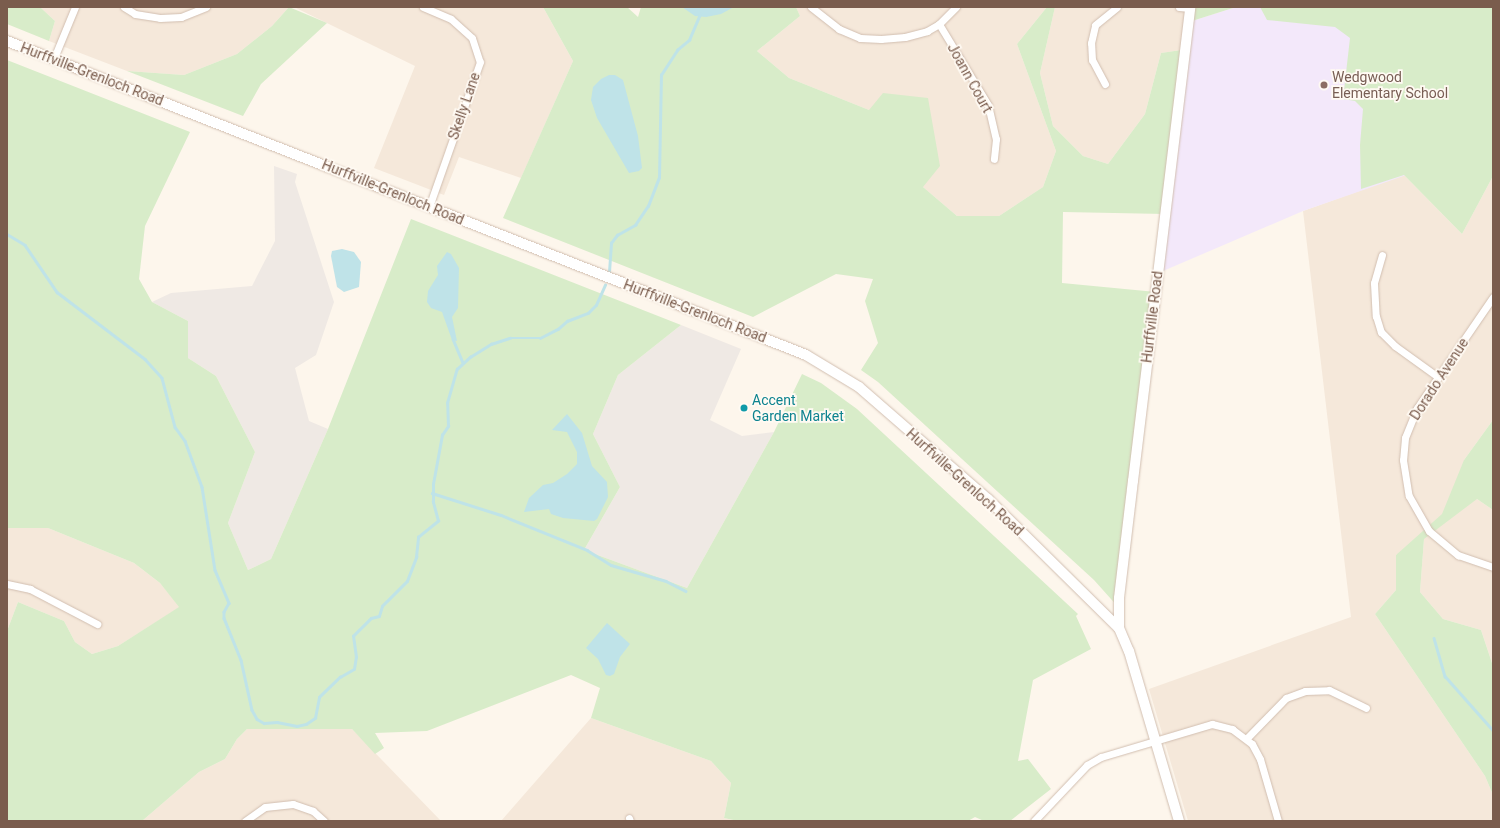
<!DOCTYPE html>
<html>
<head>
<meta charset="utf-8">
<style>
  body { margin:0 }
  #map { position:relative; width:1500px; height:828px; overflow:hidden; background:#fdf6ec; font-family:Roboto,sans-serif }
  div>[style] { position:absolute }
  .residential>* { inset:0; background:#f5e8da }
  .industrial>* { inset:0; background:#efe9e4 }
  .education>* { inset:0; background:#f3e8fa }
  .green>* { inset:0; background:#d8ecc9 }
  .water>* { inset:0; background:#bfe3e8 }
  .stream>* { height:2.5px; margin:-1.25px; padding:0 1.25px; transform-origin:1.25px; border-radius:1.25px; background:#bfe3e8 }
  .roads { filter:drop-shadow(0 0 1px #d1beb0) drop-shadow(0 0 1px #d1beb0) }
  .street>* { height:7px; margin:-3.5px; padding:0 3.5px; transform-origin:3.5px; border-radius:3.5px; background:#fff }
  .secondary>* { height:10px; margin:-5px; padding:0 5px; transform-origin:5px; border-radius:5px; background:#fff }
  .dots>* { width:11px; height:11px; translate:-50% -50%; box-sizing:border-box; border:2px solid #fffaf3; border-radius:50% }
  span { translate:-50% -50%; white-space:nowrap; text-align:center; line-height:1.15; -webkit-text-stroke:3.5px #fffaf3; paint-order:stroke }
  .street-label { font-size:14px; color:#7a5c4d }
  .education-label { font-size:14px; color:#785e54 }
  .left { translate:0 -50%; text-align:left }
  .culture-label { font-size:14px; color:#0d838f }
  .frame { position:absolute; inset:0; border:8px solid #7a5c4d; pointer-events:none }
</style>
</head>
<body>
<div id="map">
  <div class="residential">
    <i style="clip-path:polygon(40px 7px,289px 7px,272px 26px,237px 54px,184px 75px,127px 71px,49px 41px,55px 21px)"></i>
    <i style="clip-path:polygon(294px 7px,543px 7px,573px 61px,521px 178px,459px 157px,444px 195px,374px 168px,415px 66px)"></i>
    <i style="clip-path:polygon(796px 7px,1047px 7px,1017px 44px,1056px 151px,1043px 187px,999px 216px,957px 216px,923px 187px,869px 110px,789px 78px,757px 51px,800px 16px)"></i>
    <i style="clip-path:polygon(1055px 7px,1194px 7px,1188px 49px,1161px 53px,1145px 114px,1108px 164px,1083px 156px,1053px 126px,1040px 73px)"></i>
    <i style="clip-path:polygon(1404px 175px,1462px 234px,1493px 176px,1493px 420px,1464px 460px,1477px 499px,1493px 510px,1493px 666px,1481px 630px,1443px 619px,1420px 592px,1424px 539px,1396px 555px,1396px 590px,1375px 614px,1485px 776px,1493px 795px,1493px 821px,1188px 821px,1149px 689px,1351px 617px,1303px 211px)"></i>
    <i style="clip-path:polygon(7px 528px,48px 528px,134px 563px,160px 583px,180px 607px,118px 646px,92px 654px,75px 642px,64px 621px,18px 602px,7px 631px)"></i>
    <i style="clip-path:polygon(591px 718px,711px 761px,731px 783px,724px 818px,738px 821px,501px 821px)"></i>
    <i style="clip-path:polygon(247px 729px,352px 729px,441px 821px,142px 821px,199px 772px,225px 759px,237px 739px)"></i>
  </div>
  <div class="industrial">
    <i style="clip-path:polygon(274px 166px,297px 174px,295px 182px,334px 302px,316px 355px,295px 368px,309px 421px,328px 429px,271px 559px,248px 570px,228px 523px,255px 452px,216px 376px,188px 358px,188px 321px,152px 302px,171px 293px,252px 286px,275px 241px)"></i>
    <i style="clip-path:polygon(681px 325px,741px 349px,710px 420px,742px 436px,774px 432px,687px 588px,584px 550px,620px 487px,593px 434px,618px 375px)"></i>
  </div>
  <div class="education">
    <i style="clip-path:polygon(1236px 7px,1443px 7px,1481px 149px,1303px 211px,1163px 271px,1192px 21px)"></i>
  </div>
  <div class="green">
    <i style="clip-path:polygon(7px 7px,40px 7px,55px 21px,49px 41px,7px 24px)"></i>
    <i style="clip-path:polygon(289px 7px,327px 23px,261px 84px,243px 116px,127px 71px,184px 75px,237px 54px,272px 26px)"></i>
    <i style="clip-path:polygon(543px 7px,627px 7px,638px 17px,641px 7px,796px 7px,800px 16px,757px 51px,789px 78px,869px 110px,883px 93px,928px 98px,940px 166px,923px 187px,957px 216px,999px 216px,1043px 187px,1056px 151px,1017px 44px,1047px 7px,1055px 7px,1040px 73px,1053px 126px,1083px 156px,1108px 164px,1145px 114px,1161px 53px,1188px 49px,1165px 214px,1063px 212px,1062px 283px,1156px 292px,1119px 608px,1094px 580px,878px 382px,861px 370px,878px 343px,865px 301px,873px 279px,836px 274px,753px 317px,503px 218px,573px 61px)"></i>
    <i style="clip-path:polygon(1194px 7px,1236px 7px,1192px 21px)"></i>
    <i style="clip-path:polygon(1260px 7px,1493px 7px,1493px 176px,1462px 234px,1404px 175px,1361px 189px,1360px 145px,1363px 109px,1355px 101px,1343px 99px,1350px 38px,1335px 27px,1267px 20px)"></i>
    <i style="clip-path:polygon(7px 60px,190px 132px,145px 226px,139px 279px,152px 302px,188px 321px,188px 358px,216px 376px,255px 452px,228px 523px,248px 570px,271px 559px,328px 429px,411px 219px,681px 325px,618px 375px,593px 434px,620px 487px,584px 550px,687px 588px,774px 432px,802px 374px,821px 383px,857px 409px,1078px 614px,1076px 616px,1091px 649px,1033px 680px,1018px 761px,1028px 759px,1051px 789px,1010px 821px,984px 821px,975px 817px,968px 821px,738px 821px,724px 818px,731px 783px,711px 761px,591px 718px,600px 688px,571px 675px,427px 731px,375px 733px,384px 748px,375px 754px,352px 729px,247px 729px,237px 739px,225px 759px,199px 772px,142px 821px,7px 821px,7px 631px,18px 602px,64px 621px,75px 642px,92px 654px,118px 646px,179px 607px,160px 583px,134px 563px,48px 528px,7px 528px)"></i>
    <i style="clip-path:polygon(1493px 420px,1493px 510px,1477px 499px,1424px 539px,1420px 592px,1443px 619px,1481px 630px,1493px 666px,1493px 795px,1485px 776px,1375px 614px,1396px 590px,1396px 555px,1442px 514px,1464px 460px)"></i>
  </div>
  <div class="water">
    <i style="clip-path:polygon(682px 7px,734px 7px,721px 14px,706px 17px,695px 16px)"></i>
    <i style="clip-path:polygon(609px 75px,615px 75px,623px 80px,638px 136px,642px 168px,639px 171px,629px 173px,597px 118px,591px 100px,593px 87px,601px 79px)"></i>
    <i style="clip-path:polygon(342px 249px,354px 252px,361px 262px,359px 287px,344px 292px,337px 287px,331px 256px,332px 251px)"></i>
    <i style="clip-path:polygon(447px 252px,451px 254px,459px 268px,458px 308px,452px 317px,457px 341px,452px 340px,442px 312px,431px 308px,427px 302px,428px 291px,438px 275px,437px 266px)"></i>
    <i style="clip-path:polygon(567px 414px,582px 433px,592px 466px,607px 482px,608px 497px,597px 519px,594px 521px,563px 518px,551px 514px,549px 509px,524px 512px,529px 498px,543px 485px,553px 483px,567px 474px,577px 464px,577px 452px,567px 432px,552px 430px)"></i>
    <i style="clip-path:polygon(607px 623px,630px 644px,620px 657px,614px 674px,610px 676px,606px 675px,598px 659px,586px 648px)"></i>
  </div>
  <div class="stream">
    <i style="left:7px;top:234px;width:21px;rotate:31deg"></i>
    <i style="left:25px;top:245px;width:57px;rotate:55.8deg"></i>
    <i style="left:57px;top:292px;width:111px;rotate:37.3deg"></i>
    <i style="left:145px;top:359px;width:25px;rotate:48deg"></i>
    <i style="left:162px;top:378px;width:51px;rotate:75.1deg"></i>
    <i style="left:175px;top:427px;width:17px;rotate:54deg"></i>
    <i style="left:185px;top:441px;width:49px;rotate:69.7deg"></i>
    <i style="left:202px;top:487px;width:84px;rotate:81.1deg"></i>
    <i style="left:215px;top:570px;width:36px;rotate:67deg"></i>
    <i style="left:229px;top:603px;width:10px;rotate:119deg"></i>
    <i style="left:224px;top:612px;width:6px;rotate:90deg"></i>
    <i style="left:224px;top:618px;width:45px;rotate:68deg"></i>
    <i style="left:241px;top:660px;width:51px;rotate:77.6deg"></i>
    <i style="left:252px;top:710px;width:10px;rotate:61deg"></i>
    <i style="left:257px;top:719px;width:8px;rotate:30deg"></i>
    <i style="left:264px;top:723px;width:13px;rotate:-4deg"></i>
    <i style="left:277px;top:722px;width:20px;rotate:11deg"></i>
    <i style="left:297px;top:726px;width:9px;rotate:-13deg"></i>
    <i style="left:306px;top:724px;width:11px;rotate:-34deg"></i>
    <i style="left:315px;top:718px;width:21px;rotate:-79deg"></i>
    <i style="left:319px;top:697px;width:29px;rotate:-44deg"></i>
    <i style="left:340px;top:677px;width:16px;rotate:-30deg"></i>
    <i style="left:354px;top:669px;width:12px;rotate:-81deg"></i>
    <i style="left:356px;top:657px;width:21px;rotate:-98deg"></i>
    <i style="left:353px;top:636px;width:25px;rotate:-45deg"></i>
    <i style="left:371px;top:618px;width:8px;rotate:-14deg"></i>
    <i style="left:379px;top:616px;width:10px;rotate:-73deg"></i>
    <i style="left:382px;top:606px;width:35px;rotate:-45deg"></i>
    <i style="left:407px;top:581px;width:26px;rotate:-69deg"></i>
    <i style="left:416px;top:557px;width:20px;rotate:-84deg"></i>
    <i style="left:418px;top:537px;width:26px;rotate:-39deg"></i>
    <i style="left:438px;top:521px;width:20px;rotate:-105deg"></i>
    <i style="left:433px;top:502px;width:18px;rotate:-90deg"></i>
    <i style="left:433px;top:484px;width:50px;rotate:-79.6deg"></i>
    <i style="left:442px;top:435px;width:11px;rotate:-56deg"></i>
    <i style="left:448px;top:426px;width:23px;rotate:-92deg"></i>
    <i style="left:447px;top:403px;width:35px;rotate:-74deg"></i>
    <i style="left:457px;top:369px;width:18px;rotate:-43deg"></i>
    <i style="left:470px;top:357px;width:25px;rotate:-32deg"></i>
    <i style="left:491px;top:344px;width:20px;rotate:-18deg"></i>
    <i style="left:510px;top:338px;width:30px"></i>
    <i style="left:540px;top:338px;width:20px;rotate:-27deg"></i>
    <i style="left:558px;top:329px;width:12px;rotate:-42deg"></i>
    <i style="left:567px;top:321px;width:22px;rotate:-21deg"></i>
    <i style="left:588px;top:313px;width:11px;rotate:-45deg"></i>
    <i style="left:596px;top:305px;width:22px;rotate:-66deg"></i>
    <i style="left:609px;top:272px;width:29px;rotate:-86deg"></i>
    <i style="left:611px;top:243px;width:10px;rotate:-53deg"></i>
    <i style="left:617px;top:235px;width:21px;rotate:-29deg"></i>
    <i style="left:635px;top:225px;width:23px;rotate:-56deg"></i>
    <i style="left:648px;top:206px;width:30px;rotate:-69deg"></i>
    <i style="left:659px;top:178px;width:103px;rotate:-88.9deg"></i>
    <i style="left:661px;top:75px;width:30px;rotate:-57deg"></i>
    <i style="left:677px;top:50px;width:16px;rotate:-40deg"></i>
    <i style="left:689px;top:40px;width:28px;rotate:-67deg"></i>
    <i style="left:453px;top:339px;width:25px;rotate:67deg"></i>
    <i style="left:432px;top:493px;width:72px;rotate:17.7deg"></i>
    <i style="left:501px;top:515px;width:93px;rotate:22.1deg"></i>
    <i style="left:587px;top:550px;width:28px;rotate:32deg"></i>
    <i style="left:611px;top:565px;width:57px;rotate:16.2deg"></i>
    <i style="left:666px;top:581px;width:22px;rotate:27deg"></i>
    <i style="left:1434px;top:638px;width:40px;rotate:74deg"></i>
    <i style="left:1445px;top:676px;width:72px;rotate:48.4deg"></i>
  </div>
  <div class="roads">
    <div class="street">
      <i style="left:124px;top:7px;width:13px;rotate:32deg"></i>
      <i style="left:135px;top:14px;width:25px;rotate:9deg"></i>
      <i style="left:160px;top:18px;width:21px;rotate:-3deg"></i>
      <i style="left:181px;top:17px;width:27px;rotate:-22deg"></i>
      <i style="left:423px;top:7px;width:30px;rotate:23deg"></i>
      <i style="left:451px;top:19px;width:28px;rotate:42deg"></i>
      <i style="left:472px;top:38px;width:25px;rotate:72deg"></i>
      <i style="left:480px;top:62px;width:154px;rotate:109.4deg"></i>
      <i style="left:811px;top:7px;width:36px;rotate:38deg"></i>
      <i style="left:839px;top:29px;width:23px;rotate:23deg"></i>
      <i style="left:860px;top:38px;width:21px;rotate:3deg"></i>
      <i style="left:881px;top:39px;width:24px;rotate:-5deg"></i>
      <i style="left:905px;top:37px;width:23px;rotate:-15deg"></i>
      <i style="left:927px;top:31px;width:14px;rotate:-30deg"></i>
      <i style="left:939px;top:24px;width:24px;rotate:-45deg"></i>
      <i style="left:1179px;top:7px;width:11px;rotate:5deg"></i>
      <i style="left:939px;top:24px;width:95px;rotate:58.8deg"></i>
      <i style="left:988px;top:105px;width:35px;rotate:77deg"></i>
      <i style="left:996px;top:139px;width:20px;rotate:96deg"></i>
      <i style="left:54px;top:58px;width:55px;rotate:-67.6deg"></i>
      <i style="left:1105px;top:84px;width:27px;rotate:-118deg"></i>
      <i style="left:1092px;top:60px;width:17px;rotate:-93deg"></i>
      <i style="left:1091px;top:43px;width:18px;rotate:-77deg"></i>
      <i style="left:1095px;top:25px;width:28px;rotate:-39deg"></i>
      <i style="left:1382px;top:255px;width:29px;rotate:106deg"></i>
      <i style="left:1374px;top:283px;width:33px;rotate:87deg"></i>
      <i style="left:1376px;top:316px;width:17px;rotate:73deg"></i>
      <i style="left:1381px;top:332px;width:20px;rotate:45deg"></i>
      <i style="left:1395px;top:346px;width:53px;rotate:35.8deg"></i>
      <i style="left:1493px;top:297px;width:135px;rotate:124.4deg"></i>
      <i style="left:1417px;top:408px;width:32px;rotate:112deg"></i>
      <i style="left:1405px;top:438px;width:22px;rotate:95deg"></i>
      <i style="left:1403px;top:460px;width:36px;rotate:81deg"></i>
      <i style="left:1409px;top:496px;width:40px;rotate:60.3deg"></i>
      <i style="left:1429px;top:531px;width:38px;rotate:40deg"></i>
      <i style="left:1458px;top:555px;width:37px;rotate:19deg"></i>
      <i style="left:7px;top:584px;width:24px;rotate:12deg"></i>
      <i style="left:30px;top:589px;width:76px;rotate:27.6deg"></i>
      <i style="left:1247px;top:738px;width:56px;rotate:-45.7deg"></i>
      <i style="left:1286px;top:698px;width:20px;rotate:-20deg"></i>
      <i style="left:1305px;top:691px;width:24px;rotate:-2deg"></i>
      <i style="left:1329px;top:690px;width:41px;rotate:25.9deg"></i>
      <i style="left:629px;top:818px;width:3px;rotate:72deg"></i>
      <i style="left:245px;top:821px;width:24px;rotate:-35deg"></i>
      <i style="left:265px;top:807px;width:28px;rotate:-6deg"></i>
      <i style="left:293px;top:804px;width:21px;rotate:19deg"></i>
      <i style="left:313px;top:811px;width:15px;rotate:42deg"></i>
      <i style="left:1034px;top:821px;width:77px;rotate:-46.6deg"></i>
      <i style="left:1087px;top:765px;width:16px;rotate:-30deg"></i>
      <i style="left:1101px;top:757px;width:116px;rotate:-16.6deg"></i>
      <i style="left:1212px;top:724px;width:21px;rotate:14deg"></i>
      <i style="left:1232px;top:729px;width:25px;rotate:37deg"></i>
      <i style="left:1252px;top:744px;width:17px;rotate:62deg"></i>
      <i style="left:1260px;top:759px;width:65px;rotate:73.8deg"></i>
    </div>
    <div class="secondary">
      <i style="left:7px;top:41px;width:858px;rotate:21.45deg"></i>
      <i style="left:806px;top:355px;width:62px;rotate:31.1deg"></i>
      <i style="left:859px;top:387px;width:171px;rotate:41deg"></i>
      <i style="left:988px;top:499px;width:184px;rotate:44.6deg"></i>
      <i style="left:1119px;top:628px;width:25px;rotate:67deg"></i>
      <i style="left:1129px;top:651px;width:177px;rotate:73.6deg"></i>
      <i style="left:1119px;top:628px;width:30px;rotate:-90deg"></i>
      <i style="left:1119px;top:598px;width:118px;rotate:-83.2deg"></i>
      <i style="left:1133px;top:481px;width:477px;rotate:-83.1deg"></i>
    </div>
  </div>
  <div class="dots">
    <i style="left:1324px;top:85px;background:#8d6e63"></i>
    <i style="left:744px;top:408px;background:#0f9aa8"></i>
  </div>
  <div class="street-label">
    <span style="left:92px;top:74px;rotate:21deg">Hurffville-Grenloch Road</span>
    <span style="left:970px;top:78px;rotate:61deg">Joann Court</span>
    <span style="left:464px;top:106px;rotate:-71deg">Skelly Lane</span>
    <span style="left:393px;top:192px;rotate:22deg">Hurffville-Grenloch Road</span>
    <span style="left:695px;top:311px;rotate:21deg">Hurffville-Grenloch Road</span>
    <span style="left:1152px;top:317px;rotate:-83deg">Hurffville Road</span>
    <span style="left:1439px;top:379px;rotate:-57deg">Dorado Avenue</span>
    <span style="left:965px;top:482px;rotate:42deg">Hurffville-Grenloch Road</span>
  </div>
  <div class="education-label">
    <span class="left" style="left:1332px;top:85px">Wedgwood<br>Elementary School</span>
  </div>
  <div class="culture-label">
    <span class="left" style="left:752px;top:408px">Accent<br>Garden Market</span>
  </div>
  <div class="frame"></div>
</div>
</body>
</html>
